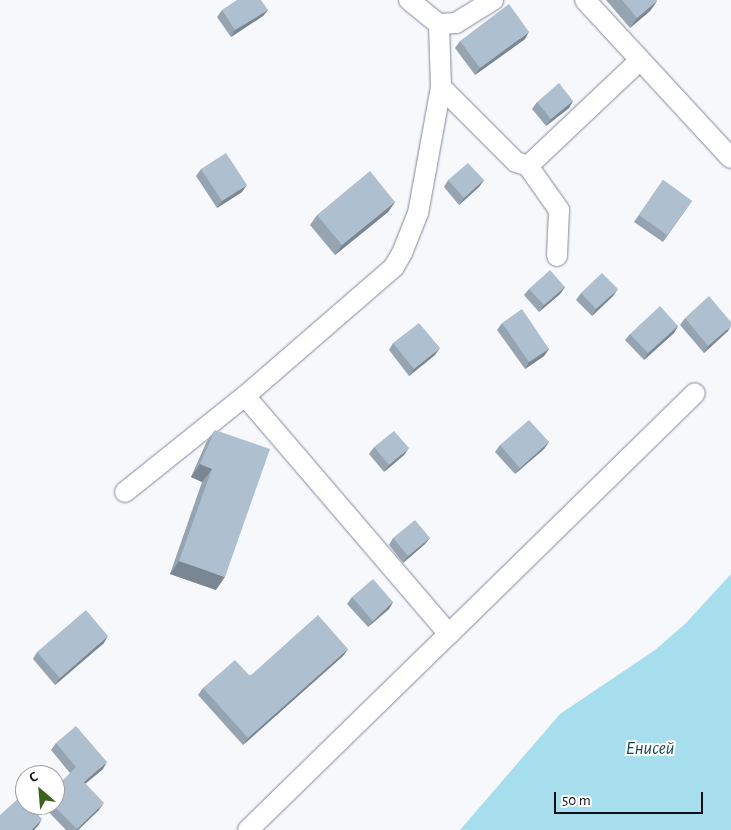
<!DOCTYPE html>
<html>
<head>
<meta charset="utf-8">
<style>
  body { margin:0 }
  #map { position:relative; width:731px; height:830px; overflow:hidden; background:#f7f8fc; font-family:"Alegreya Sans",sans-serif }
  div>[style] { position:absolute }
  .water>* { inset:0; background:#a6deee }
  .roads { filter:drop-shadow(0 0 1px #82879a) drop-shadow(0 0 1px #82879a) }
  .minor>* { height:20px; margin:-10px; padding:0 10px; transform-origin:10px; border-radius:10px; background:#fff }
  .wall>* { inset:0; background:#96a4b2 }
  .shaded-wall>* { inset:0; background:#7a8691 }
  .building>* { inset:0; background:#aebfcf }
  span { translate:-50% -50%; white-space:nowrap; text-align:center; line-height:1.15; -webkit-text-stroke:4px #fff; paint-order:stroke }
  .water-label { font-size:19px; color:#164753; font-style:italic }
  .north { position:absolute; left:15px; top:765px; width:50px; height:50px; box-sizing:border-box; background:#fff; border:1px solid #9e9fa2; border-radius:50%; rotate:333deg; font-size:14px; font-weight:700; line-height:20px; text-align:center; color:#0d0f16 }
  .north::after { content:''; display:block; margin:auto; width:18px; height:22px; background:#3d621b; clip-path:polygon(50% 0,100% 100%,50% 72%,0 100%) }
  .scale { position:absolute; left:554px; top:792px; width:149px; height:22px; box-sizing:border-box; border:2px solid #0d0f16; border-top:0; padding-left:6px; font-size:15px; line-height:18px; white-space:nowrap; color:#0d0f16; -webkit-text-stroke:4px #fff; paint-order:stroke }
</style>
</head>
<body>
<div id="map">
  <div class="water">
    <i style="clip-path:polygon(731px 574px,731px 830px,460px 830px,560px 714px,655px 650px,685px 624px)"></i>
  </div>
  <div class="roads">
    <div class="minor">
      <i style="left:409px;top:0;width:38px;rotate:39deg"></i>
      <i style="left:439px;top:24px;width:17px;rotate:-3deg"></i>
      <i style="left:456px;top:23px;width:44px;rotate:-31.9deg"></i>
      <i style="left:585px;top:0;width:215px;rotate:47.3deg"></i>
      <i style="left:439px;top:24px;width:63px;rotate:88.2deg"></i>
      <i style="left:441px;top:87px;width:128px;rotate:100.3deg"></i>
      <i style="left:418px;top:213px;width:43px;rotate:111.8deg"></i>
      <i style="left:402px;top:253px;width:16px;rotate:120deg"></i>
      <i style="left:394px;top:267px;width:197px;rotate:139.1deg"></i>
      <i style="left:245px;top:396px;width:313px;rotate:49.4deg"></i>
      <i style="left:449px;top:634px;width:344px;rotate:-44.4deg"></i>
      <i style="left:441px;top:87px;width:106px;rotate:45deg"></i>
      <i style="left:516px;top:162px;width:13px;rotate:18deg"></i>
      <i style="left:528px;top:166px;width:54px;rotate:54.8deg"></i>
      <i style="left:559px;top:210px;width:46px;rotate:92.5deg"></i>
      <i style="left:528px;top:166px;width:154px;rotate:-43.4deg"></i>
      <i style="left:125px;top:492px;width:154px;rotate:-38.7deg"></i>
      <i style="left:248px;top:830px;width:281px;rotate:-44.3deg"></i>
    </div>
  </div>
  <div class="wall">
    <i style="clip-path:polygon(606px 0,656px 0,657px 1px,650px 11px,630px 28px)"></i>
    <i style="clip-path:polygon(222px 10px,268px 10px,263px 16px,231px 37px,217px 17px)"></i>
    <i style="clip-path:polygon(525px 39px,475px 75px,455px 48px,460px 41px)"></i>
    <i style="clip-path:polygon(573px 101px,569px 108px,546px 126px,532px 109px,537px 102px)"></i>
    <i style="clip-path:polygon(201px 169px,242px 192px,217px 208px,196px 176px)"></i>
    <i style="clip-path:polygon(448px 180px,484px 180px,479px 187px,459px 205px,444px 187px)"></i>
    <i style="clip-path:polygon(663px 180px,692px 201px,663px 242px,634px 222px)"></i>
    <i style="clip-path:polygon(395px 202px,388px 212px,335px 255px,310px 225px,317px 215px)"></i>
    <i style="clip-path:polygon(565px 287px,560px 294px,539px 312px,524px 295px,529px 289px)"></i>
    <i style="clip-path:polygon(581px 293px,613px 296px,592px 316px,576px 300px)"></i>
    <i style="clip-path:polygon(685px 318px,728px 331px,704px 353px,680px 325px)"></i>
    <i style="clip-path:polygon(502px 323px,549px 349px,544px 356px,525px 369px,497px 330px)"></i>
    <i style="clip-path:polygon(678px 326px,674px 333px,644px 360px,625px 340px,630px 334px)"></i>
    <i style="clip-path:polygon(393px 343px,435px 355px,409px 376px,389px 350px)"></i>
    <i style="clip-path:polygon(215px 430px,216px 590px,170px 574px,202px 482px,191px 477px,206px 443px)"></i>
    <i style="clip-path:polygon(549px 442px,544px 449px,515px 474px,495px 452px,500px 445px)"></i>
    <i style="clip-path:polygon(374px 447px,404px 455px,384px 472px,369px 454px)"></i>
    <i style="clip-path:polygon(393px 538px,430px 538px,425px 544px,403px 563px,389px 545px)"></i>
    <i style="clip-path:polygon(352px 597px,393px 602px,389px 609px,368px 627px,347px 604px)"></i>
    <i style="clip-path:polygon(104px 643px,55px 685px,33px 659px,37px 652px)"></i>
    <i style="clip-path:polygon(348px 649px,343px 656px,243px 745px,198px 695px,203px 688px)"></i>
    <i style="clip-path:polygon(56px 743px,103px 769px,85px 784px,99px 810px,78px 830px,66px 830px,42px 805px,55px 805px,70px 773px,51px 750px)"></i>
  </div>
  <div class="shaded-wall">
    <i style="clip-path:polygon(657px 1px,650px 11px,630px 28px,637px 18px)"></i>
    <i style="clip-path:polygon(268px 10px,263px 16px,231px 37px,235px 30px)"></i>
    <i style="clip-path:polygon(529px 32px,525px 39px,475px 75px,480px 68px)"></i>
    <i style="clip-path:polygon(573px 101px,569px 108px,546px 126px,551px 119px)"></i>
    <i style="clip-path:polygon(484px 180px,479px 187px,459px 205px,464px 198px)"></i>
    <i style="clip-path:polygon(247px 185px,242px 192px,217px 208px,222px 201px)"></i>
    <i style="clip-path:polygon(395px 202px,388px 212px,335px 255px,342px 245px)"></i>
    <i style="clip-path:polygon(565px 287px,560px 294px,539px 312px,544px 305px)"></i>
    <i style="clip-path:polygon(618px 289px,613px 296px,592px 316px,596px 309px)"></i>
    <i style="clip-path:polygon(678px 326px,674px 333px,644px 360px,648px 353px)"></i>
    <i style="clip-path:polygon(731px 326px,728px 331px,704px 353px,708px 346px)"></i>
    <i style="clip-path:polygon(440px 348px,435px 355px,409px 376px,414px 369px)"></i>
    <i style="clip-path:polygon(549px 349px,544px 356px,525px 369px,529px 362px)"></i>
    <i style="clip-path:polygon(549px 442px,544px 449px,515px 474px,520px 468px)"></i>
    <i style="clip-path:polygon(409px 448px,404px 455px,384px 472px,389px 465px)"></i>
    <i style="clip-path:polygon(200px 464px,212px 469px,202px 482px,191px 477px)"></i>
    <i style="clip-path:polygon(430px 538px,425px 544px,403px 563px,408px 556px)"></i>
    <i style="clip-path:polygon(179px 561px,225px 577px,216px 590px,170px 574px)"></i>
    <i style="clip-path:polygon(393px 602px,389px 609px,368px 627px,373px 621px)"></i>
    <i style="clip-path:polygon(108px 636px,104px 643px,55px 685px,60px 678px)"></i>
    <i style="clip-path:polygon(348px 649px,343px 656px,243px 745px,248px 738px)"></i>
    <i style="clip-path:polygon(107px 762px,103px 769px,79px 789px,84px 782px)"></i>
    <i style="clip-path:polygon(104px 803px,99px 810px,78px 830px,76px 830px)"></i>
    <i style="clip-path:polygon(42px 819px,38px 826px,34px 830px,31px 830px)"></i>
  </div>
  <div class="building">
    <i style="clip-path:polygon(237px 0,261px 0,268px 10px,235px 30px,222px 10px)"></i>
    <i style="clip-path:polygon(622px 0,656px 0,657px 1px,637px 18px)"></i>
    <i style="clip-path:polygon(509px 4px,529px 32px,480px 68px,460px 41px)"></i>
    <i style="clip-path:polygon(559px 83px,573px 101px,551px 119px,537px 102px)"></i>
    <i style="clip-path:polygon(226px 153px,247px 185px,222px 201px,201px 169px)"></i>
    <i style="clip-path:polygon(468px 163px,484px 180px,464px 198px,448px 180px)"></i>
    <i style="clip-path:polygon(370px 171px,395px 202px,342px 245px,317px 215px)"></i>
    <i style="clip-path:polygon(663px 180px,692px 201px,667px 235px,639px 215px)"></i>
    <i style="clip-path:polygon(550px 270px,565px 287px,544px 305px,529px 289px)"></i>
    <i style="clip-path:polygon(602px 273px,618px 289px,596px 309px,581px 293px)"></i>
    <i style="clip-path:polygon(709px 296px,731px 322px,731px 326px,708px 346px,685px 318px)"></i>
    <i style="clip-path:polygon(660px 306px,678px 326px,648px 353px,630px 334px)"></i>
    <i style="clip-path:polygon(522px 309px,549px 349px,529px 362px,502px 323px)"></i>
    <i style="clip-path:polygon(419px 323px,440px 348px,414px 369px,393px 343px)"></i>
    <i style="clip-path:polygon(529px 420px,549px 442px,520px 468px,500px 445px)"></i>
    <i style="clip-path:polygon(215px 430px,270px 449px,225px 577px,179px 561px,212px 469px,200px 464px)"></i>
    <i style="clip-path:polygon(394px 431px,409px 448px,389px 465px,374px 447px)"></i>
    <i style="clip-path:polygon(415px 520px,430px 538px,408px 556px,393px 538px)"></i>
    <i style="clip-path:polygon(373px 579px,393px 602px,373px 621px,352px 597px)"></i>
    <i style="clip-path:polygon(86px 610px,108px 636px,60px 678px,37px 652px)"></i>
    <i style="clip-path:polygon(318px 615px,348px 649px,248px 738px,203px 688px,235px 660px,250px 676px)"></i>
    <i style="clip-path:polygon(76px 726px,107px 762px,84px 782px,104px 803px,77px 829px,53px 805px,55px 805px,55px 788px,76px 767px,56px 743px)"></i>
    <i style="clip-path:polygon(21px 796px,25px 801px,25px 805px,29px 805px,42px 819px,31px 830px,0 830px,0 815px)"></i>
  </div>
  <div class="water-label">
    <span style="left:650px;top:749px">Енисей</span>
  </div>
  <div class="north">С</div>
  <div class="scale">50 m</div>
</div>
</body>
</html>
